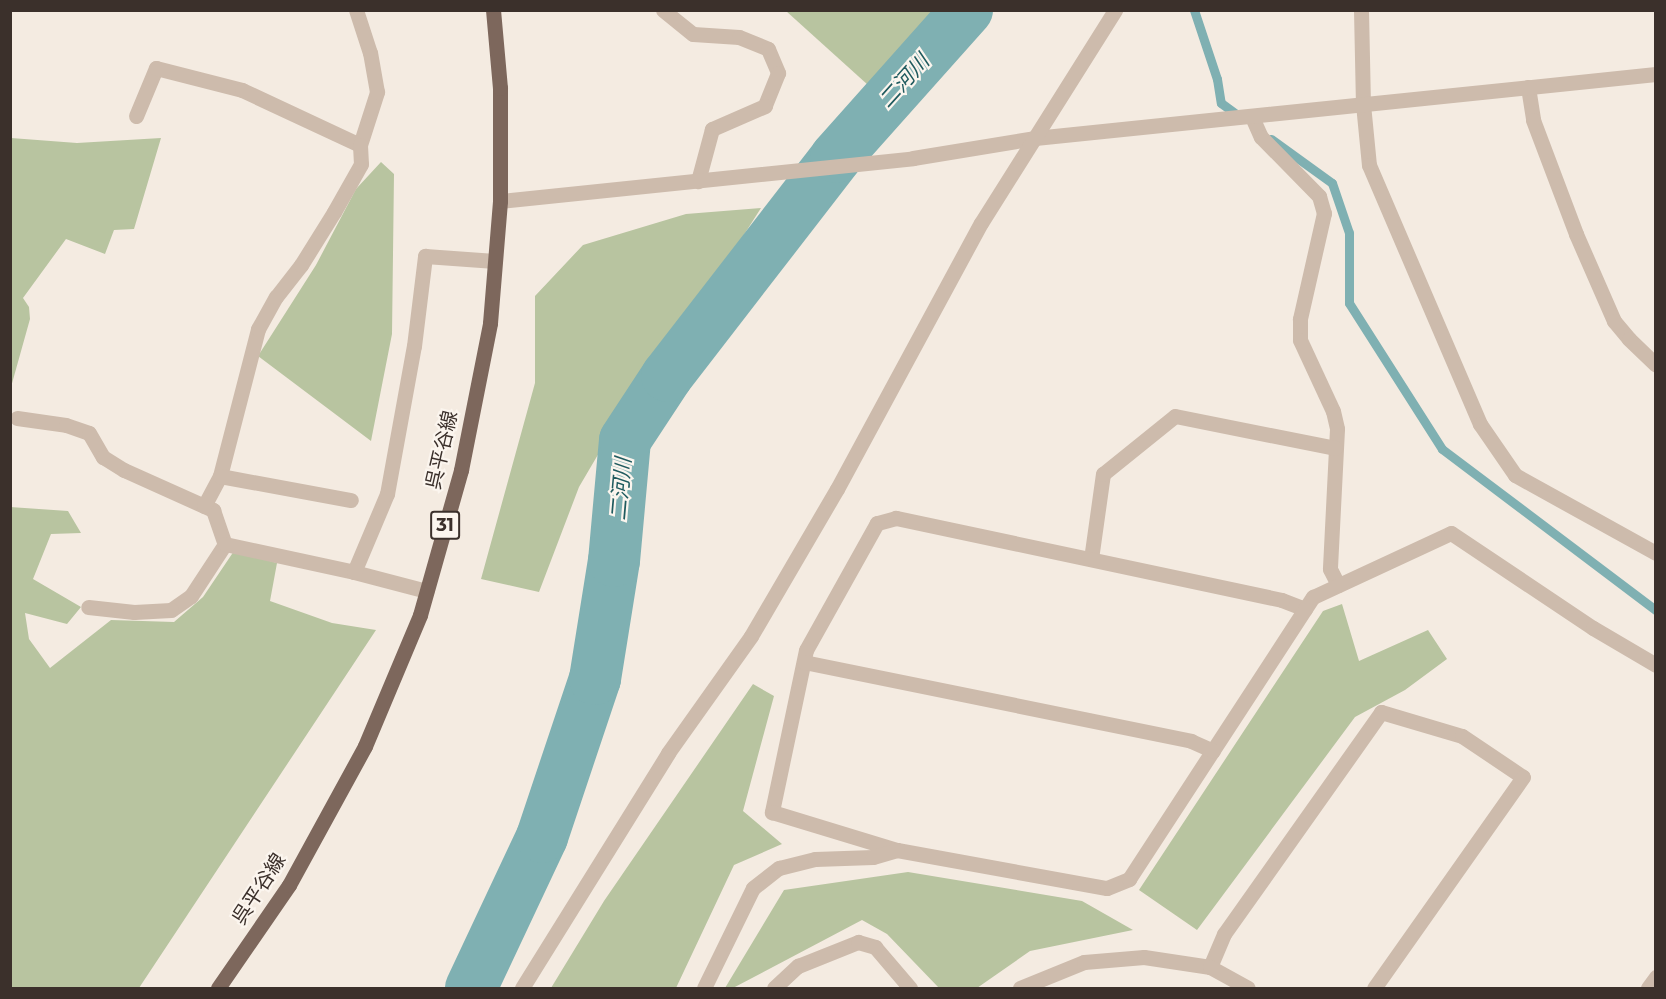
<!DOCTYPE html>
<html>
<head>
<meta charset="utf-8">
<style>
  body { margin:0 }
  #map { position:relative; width:1666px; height:999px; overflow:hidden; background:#f4ebe1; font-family:Montserrat,"Noto Sans JP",sans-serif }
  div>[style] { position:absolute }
  .green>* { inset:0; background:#b8c4a0 }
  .stream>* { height:9px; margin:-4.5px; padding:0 4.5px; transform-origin:4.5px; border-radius:4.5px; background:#7fb0b2 }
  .river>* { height:52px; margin:-26px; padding:0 26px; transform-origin:26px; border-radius:26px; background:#7fb0b2 }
  .minor>* { height:15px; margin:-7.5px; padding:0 7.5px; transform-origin:7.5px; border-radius:7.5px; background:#cdbbac }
  .major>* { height:15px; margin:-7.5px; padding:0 7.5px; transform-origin:7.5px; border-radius:7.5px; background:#7d675c }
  span { translate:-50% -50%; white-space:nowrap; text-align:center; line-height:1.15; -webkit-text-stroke:4.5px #fbf5ee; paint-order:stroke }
  .shield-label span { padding:2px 4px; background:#fbf5ee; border:2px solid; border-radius:4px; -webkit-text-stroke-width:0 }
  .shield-label { font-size:18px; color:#3b302b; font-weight:700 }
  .street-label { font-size:20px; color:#3b302b }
  .water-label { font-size:21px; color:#1f5a5e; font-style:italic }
  .frame { position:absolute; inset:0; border:12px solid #3b302b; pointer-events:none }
</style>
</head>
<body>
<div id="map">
  <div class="green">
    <i style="clip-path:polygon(786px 11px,944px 11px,868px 85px)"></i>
    <i style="clip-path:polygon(11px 138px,77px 143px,161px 138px,134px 229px,114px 230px,105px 254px,66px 239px,23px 298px,29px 307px,30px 319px,11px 387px)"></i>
    <i style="clip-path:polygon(381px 162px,394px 174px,392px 334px,371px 441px,258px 356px,316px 265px,356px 189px)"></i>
    <i style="clip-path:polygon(761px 208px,701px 302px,640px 383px,579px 487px,539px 592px,481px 579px,535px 383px,535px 296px,583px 245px,686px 214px)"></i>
    <i style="clip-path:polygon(10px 507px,68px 511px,81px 533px,51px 534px,33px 579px,81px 607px,67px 624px,25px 613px,29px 639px,50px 668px,111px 620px,174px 622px,203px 597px,234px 551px,277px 563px,270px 601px,332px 623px,376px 630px,139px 988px,11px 988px)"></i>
    <i style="clip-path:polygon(1342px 604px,1359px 661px,1428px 630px,1447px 659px,1405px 690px,1355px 717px,1197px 930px,1139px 890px,1323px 611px)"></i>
    <i style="clip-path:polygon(753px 684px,774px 696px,743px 811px,782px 844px,734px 865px,676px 988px,551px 988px,604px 901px)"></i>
    <i style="clip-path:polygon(908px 872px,1082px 901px,1133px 930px,1030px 951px,977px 988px,939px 988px,887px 934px,862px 920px,733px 988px,725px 988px,784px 890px)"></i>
  </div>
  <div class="stream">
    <i style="left:1194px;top:10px;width:73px;rotate:71.6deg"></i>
    <i style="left:1217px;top:79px;width:24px;rotate:81deg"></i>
    <i style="left:1221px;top:103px;width:24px;rotate:36deg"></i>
    <i style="left:1271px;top:139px;width:75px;rotate:35.8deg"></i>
    <i style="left:1332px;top:183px;width:53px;rotate:71.2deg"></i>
    <i style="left:1349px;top:233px;width:70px;rotate:90deg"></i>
    <i style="left:1349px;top:303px;width:173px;rotate:57.5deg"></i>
    <i style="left:1442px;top:449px;width:268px;rotate:37deg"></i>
  </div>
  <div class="river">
    <i style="left:471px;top:988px;width:167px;rotate:-64.8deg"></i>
    <i style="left:542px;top:837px;width:167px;rotate:-71.5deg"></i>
    <i style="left:595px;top:679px;width:120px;rotate:-80.9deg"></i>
    <i style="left:614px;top:561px;width:121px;rotate:-84.8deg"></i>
    <i style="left:625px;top:440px;width:77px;rotate:-56.7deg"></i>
    <i style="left:667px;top:376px;width:277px;rotate:-52.3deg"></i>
    <i style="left:836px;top:157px;width:197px;rotate:-48.3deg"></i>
  </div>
  <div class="minor">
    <i style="left:663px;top:10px;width:38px;rotate:39deg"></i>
    <i style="left:693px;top:34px;width:46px;rotate:3.7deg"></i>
    <i style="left:739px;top:37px;width:31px;rotate:22deg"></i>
    <i style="left:768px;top:49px;width:26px;rotate:67deg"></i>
    <i style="left:778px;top:73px;width:35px;rotate:112deg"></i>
    <i style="left:765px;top:106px;width:58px;rotate:156.5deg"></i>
    <i style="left:712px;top:129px;width:54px;rotate:105.1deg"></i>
    <i style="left:1361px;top:10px;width:94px;rotate:88.8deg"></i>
    <i style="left:1363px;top:104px;width:61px;rotate:84.4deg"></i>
    <i style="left:1369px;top:165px;width:282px;rotate:66.8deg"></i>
    <i style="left:1480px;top:424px;width:62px;rotate:55.5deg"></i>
    <i style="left:1515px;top:475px;width:161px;rotate:29deg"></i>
    <i style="left:1528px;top:87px;width:33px;rotate:81deg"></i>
    <i style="left:1533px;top:120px;width:122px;rotate:69.3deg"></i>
    <i style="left:1576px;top:234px;width:95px;rotate:66.4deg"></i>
    <i style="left:1614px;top:321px;width:23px;rotate:50deg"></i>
    <i style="left:1629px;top:339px;width:37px;rotate:44deg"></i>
    <i style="left:136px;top:116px;width:52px;rotate:-67.4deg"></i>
    <i style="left:156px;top:68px;width:89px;rotate:14.3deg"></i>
    <i style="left:242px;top:90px;width:130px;rotate:25deg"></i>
    <i style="left:360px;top:145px;width:56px;rotate:-72.2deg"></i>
    <i style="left:377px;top:92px;width:40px;rotate:-100deg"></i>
    <i style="left:370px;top:53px;width:45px;rotate:-108deg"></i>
    <i style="left:1252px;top:117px;width:22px;rotate:66deg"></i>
    <i style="left:1261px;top:137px;width:83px;rotate:45.5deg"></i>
    <i style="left:1319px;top:196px;width:18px;rotate:74deg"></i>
    <i style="left:1324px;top:213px;width:109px;rotate:102.8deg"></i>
    <i style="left:1300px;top:319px;width:21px;rotate:90deg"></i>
    <i style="left:1300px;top:340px;width:78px;rotate:65.1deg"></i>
    <i style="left:1333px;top:411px;width:18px;rotate:77deg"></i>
    <i style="left:1337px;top:429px;width:140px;rotate:92.9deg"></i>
    <i style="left:1330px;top:569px;width:18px;rotate:63deg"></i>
    <i style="left:500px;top:201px;width:415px;rotate:-5.9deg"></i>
    <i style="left:913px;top:158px;width:124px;rotate:-9.3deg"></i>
    <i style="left:1035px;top:138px;width:624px;rotate:-5.88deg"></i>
    <i style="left:17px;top:418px;width:49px;rotate:8.1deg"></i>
    <i style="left:66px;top:425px;width:24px;rotate:19deg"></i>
    <i style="left:89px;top:433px;width:28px;rotate:60deg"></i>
    <i style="left:103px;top:457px;width:25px;rotate:32deg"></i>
    <i style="left:124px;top:470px;width:98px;rotate:24.2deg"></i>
    <i style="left:213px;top:510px;width:36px;rotate:71deg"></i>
    <i style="left:225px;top:544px;width:62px;rotate:123.2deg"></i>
    <i style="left:191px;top:596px;width:24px;rotate:145deg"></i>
    <i style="left:171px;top:610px;width:37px;rotate:177deg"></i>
    <i style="left:134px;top:612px;width:46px;rotate:-173.8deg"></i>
    <i style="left:220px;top:476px;width:152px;rotate:-75.5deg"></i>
    <i style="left:258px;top:329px;width:37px;rotate:-61deg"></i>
    <i style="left:276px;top:297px;width:41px;rotate:-52deg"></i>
    <i style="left:301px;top:265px;width:62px;rotate:-58.1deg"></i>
    <i style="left:334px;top:212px;width:55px;rotate:-60.6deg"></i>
    <i style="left:361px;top:164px;width:19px;rotate:-93deg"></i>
    <i style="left:204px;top:506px;width:34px;rotate:-62deg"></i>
    <i style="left:220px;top:476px;width:133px;rotate:10.4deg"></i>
    <i style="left:225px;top:544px;width:132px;rotate:12.2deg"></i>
    <i style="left:354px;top:572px;width:75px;rotate:14.6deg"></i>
    <i style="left:1091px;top:559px;width:86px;rotate:-82deg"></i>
    <i style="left:1103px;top:474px;width:92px;rotate:-38.9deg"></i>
    <i style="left:1175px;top:416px;width:163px;rotate:11.3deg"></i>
    <i style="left:354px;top:572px;width:85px;rotate:-67.1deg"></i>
    <i style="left:387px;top:494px;width:150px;rotate:-79.7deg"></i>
    <i style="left:414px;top:346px;width:91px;rotate:-83deg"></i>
    <i style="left:425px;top:256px;width:70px;rotate:4.1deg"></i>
    <i style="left:1305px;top:609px;width:25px;rotate:-159deg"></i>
    <i style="left:1282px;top:600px;width:395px;rotate:-168deg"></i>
    <i style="left:896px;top:518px;width:20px;rotate:165deg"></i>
    <i style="left:877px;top:523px;width:145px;rotate:119.2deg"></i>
    <i style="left:806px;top:650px;width:166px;rotate:101.9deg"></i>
    <i style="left:772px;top:812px;width:131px;rotate:16.9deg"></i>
    <i style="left:897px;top:850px;width:213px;rotate:10.3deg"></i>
    <i style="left:1107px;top:888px;width:24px;rotate:-22deg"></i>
    <i style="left:1129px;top:879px;width:337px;rotate:-56.9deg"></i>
    <i style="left:1313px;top:597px;width:152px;rotate:-24.9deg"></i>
    <i style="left:1451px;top:533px;width:171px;rotate:33.8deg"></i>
    <i style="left:1593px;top:628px;width:73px;rotate:30.4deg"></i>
    <i style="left:804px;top:662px;width:395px;rotate:11.5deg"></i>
    <i style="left:1191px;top:741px;width:24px;rotate:24deg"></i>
    <i style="left:1210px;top:967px;width:36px;rotate:-67deg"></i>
    <i style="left:1224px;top:934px;width:272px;rotate:-54.7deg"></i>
    <i style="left:1381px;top:712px;width:84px;rotate:16.5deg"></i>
    <i style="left:1462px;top:736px;width:73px;rotate:33.9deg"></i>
    <i style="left:1523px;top:777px;width:258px;rotate:125.2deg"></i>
    <i style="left:522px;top:988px;width:277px;rotate:-58.1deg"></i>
    <i style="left:668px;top:753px;width:143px;rotate:-54.6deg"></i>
    <i style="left:751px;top:636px;width:170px;rotate:-59.7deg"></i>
    <i style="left:837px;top:489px;width:302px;rotate:-61.6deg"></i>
    <i style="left:981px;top:223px;width:252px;rotate:-57.8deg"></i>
    <i style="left:704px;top:988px;width:111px;rotate:-63.9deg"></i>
    <i style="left:753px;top:888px;width:33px;rotate:-38deg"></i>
    <i style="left:779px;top:868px;width:37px;rotate:-14deg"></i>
    <i style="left:815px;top:859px;width:58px;rotate:-2deg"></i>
    <i style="left:873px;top:857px;width:25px;rotate:-16deg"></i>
    <i style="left:774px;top:988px;width:33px;rotate:-43deg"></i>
    <i style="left:798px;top:966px;width:65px;rotate:-21.8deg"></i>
    <i style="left:858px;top:942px;width:18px;rotate:16deg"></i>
    <i style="left:875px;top:947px;width:54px;rotate:49.5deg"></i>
    <i style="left:1020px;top:988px;width:69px;rotate:-22.1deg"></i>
    <i style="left:1084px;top:962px;width:60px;rotate:-4.8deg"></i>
    <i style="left:1144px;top:957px;width:67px;rotate:8.6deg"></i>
    <i style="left:1210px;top:967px;width:43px;rotate:28.9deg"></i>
    <i style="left:1648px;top:988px;width:14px;rotate:-54deg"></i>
  </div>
  <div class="major">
    <i style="left:218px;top:988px;width:125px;rotate:-55.4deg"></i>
    <i style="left:289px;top:885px;width:158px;rotate:-61.3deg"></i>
    <i style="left:365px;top:746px;width:142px;rotate:-67.2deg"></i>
    <i style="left:420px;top:615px;width:151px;rotate:-74.2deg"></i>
    <i style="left:461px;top:470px;width:150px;rotate:-78.8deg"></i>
    <i style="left:490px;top:323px;width:122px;rotate:-85.3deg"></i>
    <i style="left:500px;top:201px;width:113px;rotate:-90deg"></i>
    <i style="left:500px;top:88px;width:78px;rotate:-95.1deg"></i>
  </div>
  <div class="shield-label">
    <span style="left:445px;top:525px">31</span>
  </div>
  <div class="street-label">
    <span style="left:442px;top:450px;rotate:-77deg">呉平谷線</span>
    <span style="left:259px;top:889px;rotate:-57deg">呉平谷線</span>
  </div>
  <div class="water-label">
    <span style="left:904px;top:81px;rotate:-48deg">二河川</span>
    <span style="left:621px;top:489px;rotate:-85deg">二河川</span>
  </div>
  <div class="frame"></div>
</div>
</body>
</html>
